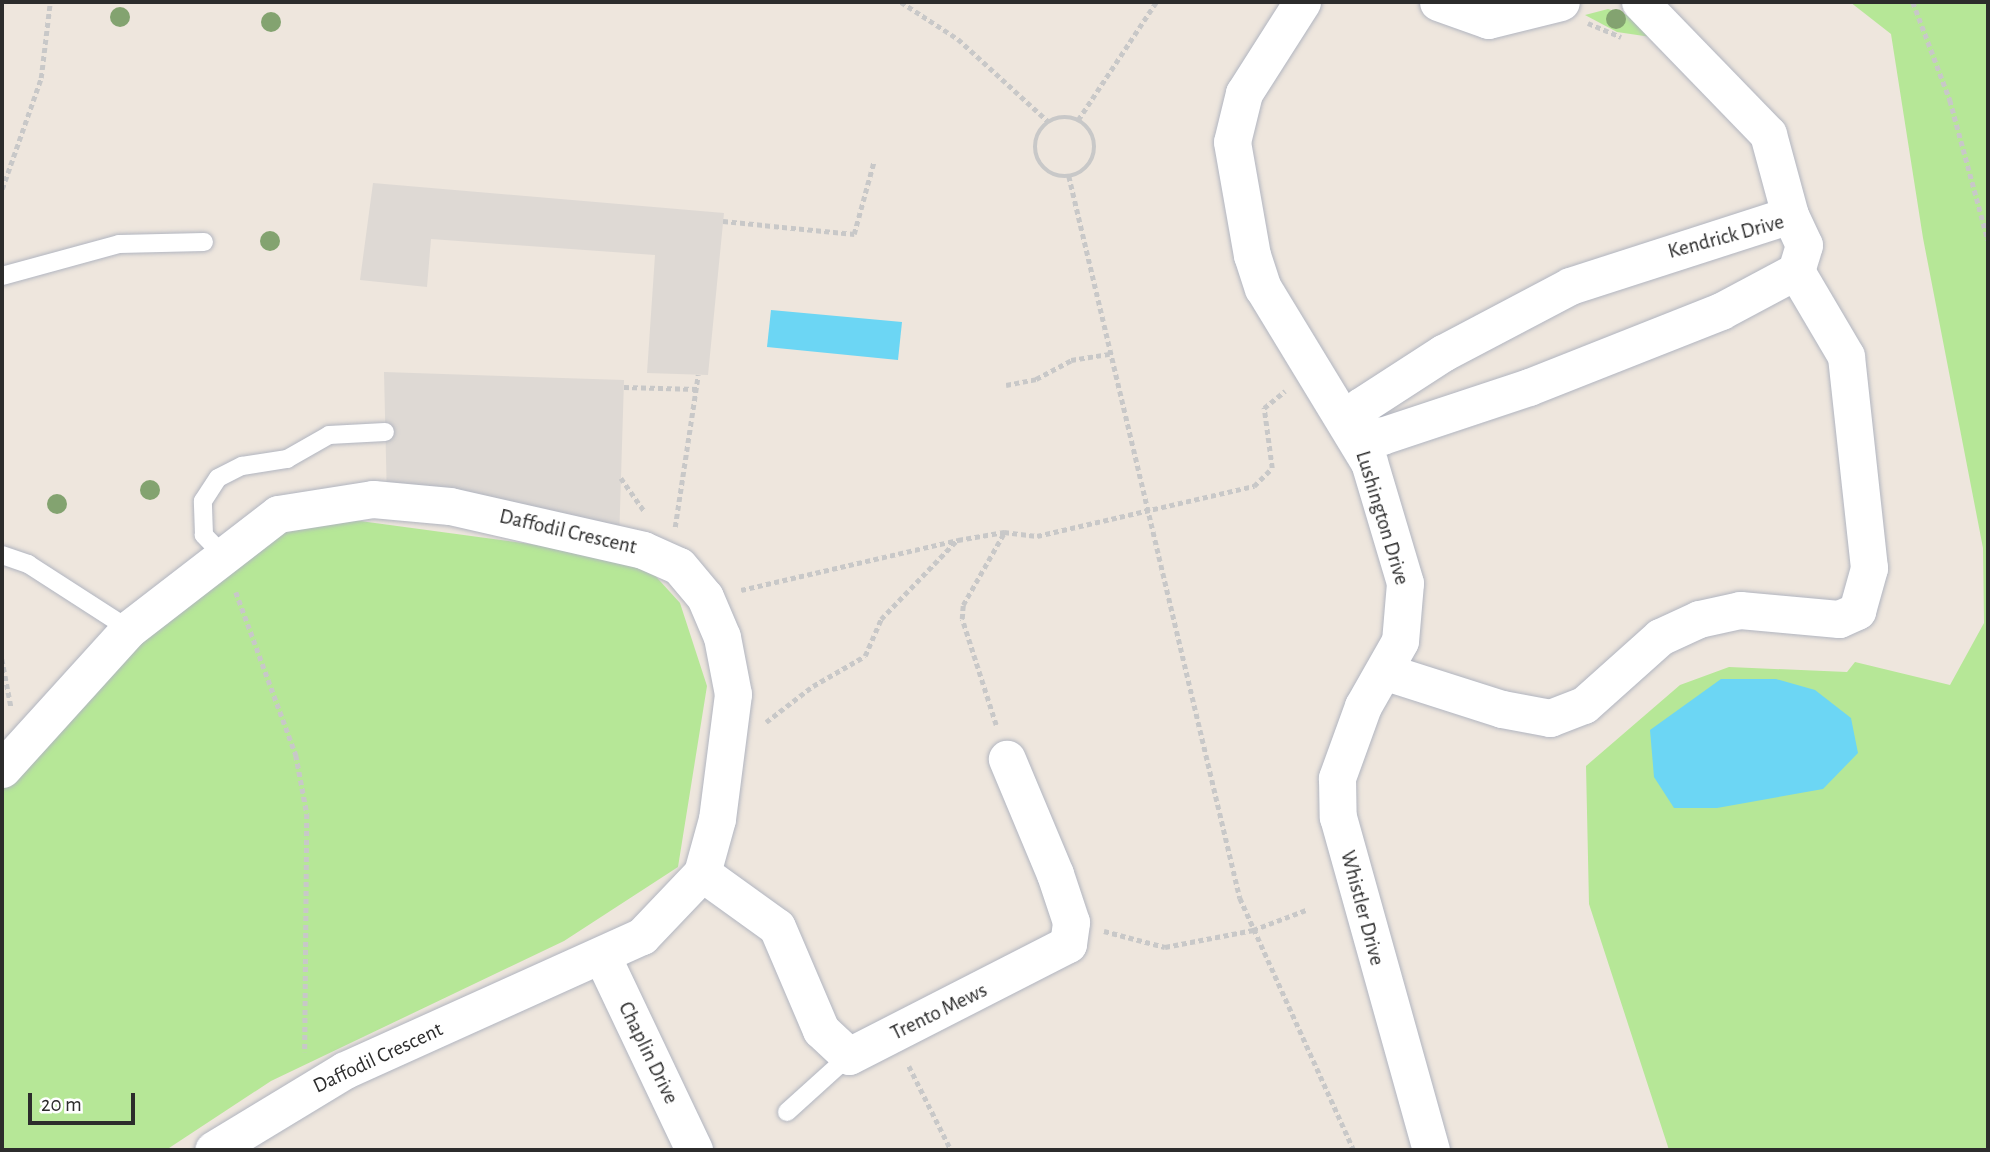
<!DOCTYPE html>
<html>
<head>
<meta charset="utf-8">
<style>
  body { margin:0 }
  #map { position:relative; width:1990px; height:1152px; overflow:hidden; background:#eee6dd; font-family:"Alegreya Sans",sans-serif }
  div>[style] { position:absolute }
  .green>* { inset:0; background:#b6e797 }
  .plaza>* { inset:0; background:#ded9d4 }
  .water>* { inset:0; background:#6cd6f4 }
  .path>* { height:4.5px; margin-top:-2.25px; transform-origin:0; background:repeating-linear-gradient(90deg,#c8c8c8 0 5px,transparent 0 8.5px) }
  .path>.ring { margin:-2.25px; padding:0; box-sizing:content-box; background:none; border:4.5px solid #c8c8c8; border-radius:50% }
  .roads { filter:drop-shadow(0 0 2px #b1b5c0) drop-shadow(0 0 2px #b1b5c0) }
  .service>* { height:18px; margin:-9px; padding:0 9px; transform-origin:9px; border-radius:9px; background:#fff }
  .minor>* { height:37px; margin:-18.5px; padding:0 18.5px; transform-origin:18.5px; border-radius:18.5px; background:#fff }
  .trees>* { width:20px; height:20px; margin:-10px; border-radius:50%; background:#83a370 }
  span { translate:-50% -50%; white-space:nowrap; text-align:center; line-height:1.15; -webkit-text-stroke:6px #fff; paint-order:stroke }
  .street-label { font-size:21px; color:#2c2c2c }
  .frame { position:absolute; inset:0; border:4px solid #2c2c2c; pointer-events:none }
  .scale { position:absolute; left:28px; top:1093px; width:107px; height:32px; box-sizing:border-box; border:4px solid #2c2c2c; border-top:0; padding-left:9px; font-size:21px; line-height:24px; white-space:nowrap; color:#2c2c2c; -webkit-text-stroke:5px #fff; paint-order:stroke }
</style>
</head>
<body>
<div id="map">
  <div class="green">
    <i style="clip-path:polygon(1850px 2px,1988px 2px,1988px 1150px,1669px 1150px,1589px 904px,1586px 766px,1680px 685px,1729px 667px,1847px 672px,1855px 662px,1950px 685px,1984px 623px,1983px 548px,1923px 238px,1891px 34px)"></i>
    <i style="clip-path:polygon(1608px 9px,1630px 16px,1651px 37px,1617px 32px,1585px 15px)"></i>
    <i style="clip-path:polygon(338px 518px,640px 559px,680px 603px,707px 686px,678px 867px,564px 941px,271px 1081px,166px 1150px,2px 1150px,2px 786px,158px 617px,268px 529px)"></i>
  </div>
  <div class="plaza">
    <i style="clip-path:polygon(373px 183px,724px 213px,708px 375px,647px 373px,655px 255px,431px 239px,427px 287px,360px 280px)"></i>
    <i style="clip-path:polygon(384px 372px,624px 380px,619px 542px,387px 501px)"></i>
  </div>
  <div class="water">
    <i style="clip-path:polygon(771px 310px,902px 322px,898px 360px,767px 347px)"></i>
    <i style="clip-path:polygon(1721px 679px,1776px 679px,1815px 690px,1851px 718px,1858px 753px,1823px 789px,1717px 808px,1674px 808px,1654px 777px,1650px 730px)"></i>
  </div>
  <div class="path">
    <i style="left:901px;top:2px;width:68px;rotate:33deg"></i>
    <i style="left:958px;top:39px;width:123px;rotate:42.4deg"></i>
    <i style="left:1913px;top:2px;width:105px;rotate:69.3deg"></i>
    <i style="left:1950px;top:100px;width:145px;rotate:74.8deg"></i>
    <i style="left:1588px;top:23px;width:36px;rotate:23deg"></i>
    <i class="ring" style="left:1035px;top:117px;width:55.5px;height:55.5px"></i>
    <i style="left:1078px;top:120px;width:141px;rotate:-56.5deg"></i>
    <i style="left:1069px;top:176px;width:742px;rotate:76.68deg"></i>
    <i style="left:1240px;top:898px;width:277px;rotate:65.7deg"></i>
    <i style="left:2px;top:189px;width:118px;rotate:-70.6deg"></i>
    <i style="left:41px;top:78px;width:77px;rotate:-83.2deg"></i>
    <i style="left:723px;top:221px;width:132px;rotate:5.7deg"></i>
    <i style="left:854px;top:234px;width:76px;rotate:-74.7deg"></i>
    <i style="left:1006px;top:385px;width:31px;rotate:-11deg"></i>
    <i style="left:1036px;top:379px;width:40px;rotate:-28deg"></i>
    <i style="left:1071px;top:360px;width:39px;rotate:-9deg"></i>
    <i style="left:624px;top:387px;width:73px;rotate:1.6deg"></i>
    <i style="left:621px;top:478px;width:42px;rotate:54.8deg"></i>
    <i style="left:675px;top:527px;width:154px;rotate:-81.4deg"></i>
    <i style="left:741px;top:590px;width:223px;rotate:-13deg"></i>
    <i style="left:958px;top:540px;width:47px;rotate:-9.9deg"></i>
    <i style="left:1004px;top:532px;width:33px;rotate:7deg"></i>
    <i style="left:1037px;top:536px;width:223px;rotate:-13deg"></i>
    <i style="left:1254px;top:486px;width:25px;rotate:-45deg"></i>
    <i style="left:1272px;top:468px;width:61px;rotate:-97.6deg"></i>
    <i style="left:1264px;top:408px;width:27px;rotate:-39deg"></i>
    <i style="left:236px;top:592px;width:174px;rotate:69.8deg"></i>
    <i style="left:296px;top:755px;width:60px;rotate:79.4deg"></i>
    <i style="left:307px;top:814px;width:238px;rotate:90.5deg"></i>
    <i style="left:2px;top:659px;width:48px;rotate:79.2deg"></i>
    <i style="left:766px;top:722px;width:59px;rotate:-37.5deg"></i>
    <i style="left:813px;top:686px;width:60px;rotate:-30deg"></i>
    <i style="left:865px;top:656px;width:40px;rotate:-66.6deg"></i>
    <i style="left:881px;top:619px;width:110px;rotate:-46.1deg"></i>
    <i style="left:996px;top:725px;width:111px;rotate:-107.8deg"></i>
    <i style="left:962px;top:619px;width:14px;rotate:-86deg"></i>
    <i style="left:963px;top:605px;width:83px;rotate:-60.3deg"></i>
    <i style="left:1104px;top:931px;width:63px;rotate:14.7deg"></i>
    <i style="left:1165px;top:947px;width:90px;rotate:-10.9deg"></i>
    <i style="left:1253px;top:930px;width:57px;rotate:-20.7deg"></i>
    <i style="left:909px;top:1066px;width:94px;rotate:63.4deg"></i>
  </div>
  <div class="roads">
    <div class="service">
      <i style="left:2px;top:276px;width:121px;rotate:-15.3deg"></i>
      <i style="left:119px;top:244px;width:85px;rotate:-1.3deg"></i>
      <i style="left:2px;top:555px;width:28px;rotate:19deg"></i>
      <i style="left:28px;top:564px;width:120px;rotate:32.8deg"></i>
      <i style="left:223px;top:555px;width:28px;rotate:-134deg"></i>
      <i style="left:204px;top:535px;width:34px;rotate:-92deg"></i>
      <i style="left:203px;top:501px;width:27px;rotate:-57deg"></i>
      <i style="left:218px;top:478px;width:27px;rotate:-27deg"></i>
      <i style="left:242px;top:466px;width:46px;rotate:-8.8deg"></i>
      <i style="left:287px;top:459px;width:48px;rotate:-29.7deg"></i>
      <i style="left:329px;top:435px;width:56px;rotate:-3.1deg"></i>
      <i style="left:787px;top:1112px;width:84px;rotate:-42.1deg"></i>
    </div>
    <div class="minor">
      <i style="left:1302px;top:2px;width:108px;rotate:122.5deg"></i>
      <i style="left:1244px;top:93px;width:50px;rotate:103.8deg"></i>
      <i style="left:1232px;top:142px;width:115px;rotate:80deg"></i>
      <i style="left:1252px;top:255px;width:35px;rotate:72deg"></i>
      <i style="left:1263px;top:288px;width:204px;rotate:58.7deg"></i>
      <i style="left:1369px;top:462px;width:126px;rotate:73.4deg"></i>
      <i style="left:1405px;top:583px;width:58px;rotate:94.9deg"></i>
      <i style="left:1400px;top:641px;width:75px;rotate:119.6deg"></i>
      <i style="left:1363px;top:706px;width:77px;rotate:109.9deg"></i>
      <i style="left:1337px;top:778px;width:39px;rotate:89deg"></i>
      <i style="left:1338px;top:817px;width:346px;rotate:74.4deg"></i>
      <i style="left:1438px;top:2px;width:53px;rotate:19.8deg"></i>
      <i style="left:1488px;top:20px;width:75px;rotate:-13.9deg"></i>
      <i style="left:1640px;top:2px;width:184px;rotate:45.9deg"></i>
      <i style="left:1768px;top:134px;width:84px;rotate:74.8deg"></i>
      <i style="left:1790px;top:215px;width:33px;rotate:65deg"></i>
      <i style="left:1804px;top:245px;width:27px;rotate:107deg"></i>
      <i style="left:1796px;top:271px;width:85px;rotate:151.9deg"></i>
      <i style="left:1721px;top:311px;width:206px;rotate:158.4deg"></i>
      <i style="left:1529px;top:387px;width:155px;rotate:161.6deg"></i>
      <i style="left:1382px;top:436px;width:29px;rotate:-172deg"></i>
      <i style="left:1353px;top:432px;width:27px;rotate:-73deg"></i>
      <i style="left:1361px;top:406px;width:98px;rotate:-32.9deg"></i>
      <i style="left:1443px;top:353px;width:144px;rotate:-27.8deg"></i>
      <i style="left:1570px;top:286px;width:231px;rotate:-17.9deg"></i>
      <i style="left:1386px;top:672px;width:122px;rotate:17.7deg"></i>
      <i style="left:1502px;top:709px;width:49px;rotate:10.6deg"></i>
      <i style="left:1550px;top:718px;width:36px;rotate:-21deg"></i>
      <i style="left:1584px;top:705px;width:102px;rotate:-41.8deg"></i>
      <i style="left:1660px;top:637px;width:43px;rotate:-24.8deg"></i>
      <i style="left:1699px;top:619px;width:42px;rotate:-12.4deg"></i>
      <i style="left:1740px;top:610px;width:99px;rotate:5.2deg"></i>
      <i style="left:1839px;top:619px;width:20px;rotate:-24deg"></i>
      <i style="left:1857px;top:611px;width:45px;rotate:-74.4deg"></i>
      <i style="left:1869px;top:568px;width:213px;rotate:-96.2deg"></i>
      <i style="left:1846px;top:356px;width:99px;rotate:-120.5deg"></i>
      <i style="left:2px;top:769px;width:189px;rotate:-47.8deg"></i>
      <i style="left:129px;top:629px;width:188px;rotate:-37.7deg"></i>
      <i style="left:278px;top:514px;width:96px;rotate:-9deg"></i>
      <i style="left:373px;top:499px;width:77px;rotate:5.2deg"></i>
      <i style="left:450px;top:506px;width:198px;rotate:12.8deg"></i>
      <i style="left:643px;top:550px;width:39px;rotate:24deg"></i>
      <i style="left:679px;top:566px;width:40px;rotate:50deg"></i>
      <i style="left:705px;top:597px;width:43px;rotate:67deg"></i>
      <i style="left:722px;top:637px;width:58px;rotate:79.1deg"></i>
      <i style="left:733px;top:694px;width:126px;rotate:97.3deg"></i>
      <i style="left:717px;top:819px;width:56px;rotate:105.5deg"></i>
      <i style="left:702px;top:873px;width:87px;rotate:133.6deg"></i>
      <i style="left:642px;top:936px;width:326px;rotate:155.7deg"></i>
      <i style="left:345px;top:1070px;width:154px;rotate:148.8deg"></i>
      <i style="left:702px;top:873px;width:92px;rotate:35.8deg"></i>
      <i style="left:777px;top:927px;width:112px;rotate:66.9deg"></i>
      <i style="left:821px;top:1030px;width:38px;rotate:43deg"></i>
      <i style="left:849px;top:1056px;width:246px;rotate:-27.1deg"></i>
      <i style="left:1068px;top:944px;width:22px;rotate:-82deg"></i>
      <i style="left:1071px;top:922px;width:51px;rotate:-108.4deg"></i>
      <i style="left:1055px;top:874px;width:125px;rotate:-112.7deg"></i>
      <i style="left:602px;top:956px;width:215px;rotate:64.6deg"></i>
    </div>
  </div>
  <div class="trees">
    <i style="left:120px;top:17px"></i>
    <i style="left:1616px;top:19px"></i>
    <i style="left:271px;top:22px"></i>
    <i style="left:270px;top:241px"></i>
    <i style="left:150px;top:490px"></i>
    <i style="left:57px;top:504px"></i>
  </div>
  <div class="street-label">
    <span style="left:1726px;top:237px;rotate:-15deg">Kendrick Drive</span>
    <span style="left:1382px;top:518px;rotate:73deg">Lushington Drive</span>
    <span style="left:568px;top:532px;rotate:13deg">Daffodil Crescent</span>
    <span style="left:1362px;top:908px;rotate:75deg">Whistler Drive</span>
    <span style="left:939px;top:1012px;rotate:-26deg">Trento Mews</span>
    <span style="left:648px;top:1053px;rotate:64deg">Chaplin Drive</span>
    <span style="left:378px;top:1058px;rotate:-25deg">Daffodil Crescent</span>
  </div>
  <div class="frame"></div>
  <div class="scale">20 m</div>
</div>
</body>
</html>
